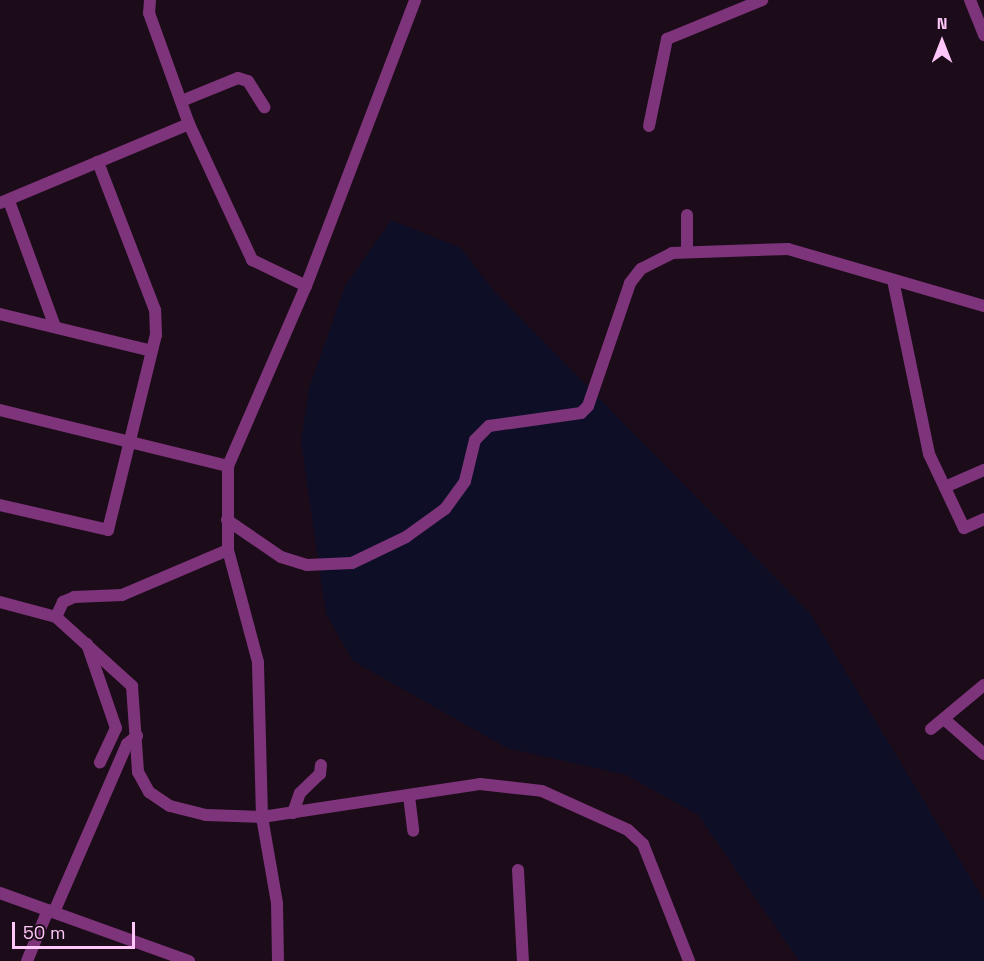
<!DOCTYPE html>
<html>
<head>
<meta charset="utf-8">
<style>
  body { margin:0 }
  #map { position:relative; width:984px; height:961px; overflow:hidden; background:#1c0b19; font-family:"Space Grotesk",sans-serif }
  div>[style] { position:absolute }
  .green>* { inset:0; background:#0e0f26 }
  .minor>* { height:12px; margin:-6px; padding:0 6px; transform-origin:6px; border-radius:6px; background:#7d347a }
  .tertiary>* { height:12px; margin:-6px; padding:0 6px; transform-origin:6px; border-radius:6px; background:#7d347a }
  span { translate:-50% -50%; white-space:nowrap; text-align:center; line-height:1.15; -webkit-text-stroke:4.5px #1c0b19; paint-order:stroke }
  .north { position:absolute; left:912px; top:12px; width:60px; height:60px; -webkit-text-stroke:4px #1c0b19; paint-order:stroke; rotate:0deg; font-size:16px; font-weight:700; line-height:24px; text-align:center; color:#ffc6f9 }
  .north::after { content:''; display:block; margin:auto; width:21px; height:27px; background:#ffc6f9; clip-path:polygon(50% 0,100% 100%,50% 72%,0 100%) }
  .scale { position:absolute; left:12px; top:922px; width:123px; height:27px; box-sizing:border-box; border:3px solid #ffc6f9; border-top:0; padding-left:8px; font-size:18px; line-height:21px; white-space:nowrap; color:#ffc6f9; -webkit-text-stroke:4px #1c0b19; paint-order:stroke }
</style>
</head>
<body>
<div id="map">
  <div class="green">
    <i style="clip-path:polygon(391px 220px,461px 248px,495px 292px,810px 613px,984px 900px,984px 961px,799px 961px,698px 815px,626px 775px,507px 748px,353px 661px,326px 614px,301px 441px,309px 388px,345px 286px)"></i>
  </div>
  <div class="minor">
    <i style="left:150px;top:0;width:13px;rotate:94deg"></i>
    <i style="left:149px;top:13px;width:118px;rotate:70.2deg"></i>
    <i style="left:189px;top:124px;width:150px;rotate:65.1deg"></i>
    <i style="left:252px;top:260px;width:60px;rotate:25.7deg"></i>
    <i style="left:970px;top:0;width:38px;rotate:68deg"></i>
    <i style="left:184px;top:100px;width:58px;rotate:-22.2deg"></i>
    <i style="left:238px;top:78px;width:10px;rotate:17deg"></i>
    <i style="left:248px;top:81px;width:31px;rotate:58deg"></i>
    <i style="left:649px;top:126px;width:89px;rotate:-78.3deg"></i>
    <i style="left:667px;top:39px;width:103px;rotate:-22.3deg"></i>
    <i style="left:9px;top:201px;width:134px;rotate:69.9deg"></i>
    <i style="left:0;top:203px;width:205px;rotate:-22.7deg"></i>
    <i style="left:687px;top:215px;width:35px;rotate:90deg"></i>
    <i style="left:893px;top:280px;width:178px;rotate:78.3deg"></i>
    <i style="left:929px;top:454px;width:82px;rotate:64.7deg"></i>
    <i style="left:964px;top:528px;width:22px;rotate:-24deg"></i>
    <i style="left:0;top:314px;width:156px;rotate:13.7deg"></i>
    <i style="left:0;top:410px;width:235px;rotate:13.8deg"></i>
    <i style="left:945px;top:487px;width:43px;rotate:-23.6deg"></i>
    <i style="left:0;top:505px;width:111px;rotate:13deg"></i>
    <i style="left:108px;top:530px;width:201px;rotate:-76.2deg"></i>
    <i style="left:156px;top:335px;width:25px;rotate:-92deg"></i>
    <i style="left:155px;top:310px;width:159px;rotate:-111.1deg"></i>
    <i style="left:227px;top:520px;width:65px;rotate:34.4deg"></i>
    <i style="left:281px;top:557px;width:27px;rotate:17deg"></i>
    <i style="left:307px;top:565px;width:45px;rotate:-2.5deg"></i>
    <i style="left:352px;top:563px;width:60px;rotate:-25.7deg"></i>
    <i style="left:406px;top:537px;width:48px;rotate:-35.7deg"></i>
    <i style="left:445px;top:509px;width:34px;rotate:-54deg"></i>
    <i style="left:465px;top:481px;width:42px;rotate:-76.3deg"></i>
    <i style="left:475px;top:440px;width:20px;rotate:-45deg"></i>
    <i style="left:489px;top:426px;width:93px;rotate:-8deg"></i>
    <i style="left:581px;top:413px;width:10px;rotate:-45deg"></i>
    <i style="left:588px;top:406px;width:130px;rotate:-71.1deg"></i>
    <i style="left:630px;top:283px;width:18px;rotate:-52deg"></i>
    <i style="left:641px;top:269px;width:35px;rotate:-27deg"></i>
    <i style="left:672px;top:253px;width:116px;rotate:-2deg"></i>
    <i style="left:788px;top:249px;width:204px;rotate:16.2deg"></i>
    <i style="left:0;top:602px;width:58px;rotate:15deg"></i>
    <i style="left:56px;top:617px;width:103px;rotate:42.2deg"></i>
    <i style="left:132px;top:686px;width:86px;rotate:86deg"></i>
    <i style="left:138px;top:772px;width:23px;rotate:61deg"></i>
    <i style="left:149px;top:792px;width:25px;rotate:34deg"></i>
    <i style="left:170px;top:806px;width:37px;rotate:14deg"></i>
    <i style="left:206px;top:815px;width:56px;rotate:2deg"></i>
    <i style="left:262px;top:817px;width:220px;rotate:-8.6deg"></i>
    <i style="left:480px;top:784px;width:62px;rotate:6.4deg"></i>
    <i style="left:542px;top:791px;width:94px;rotate:24.4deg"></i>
    <i style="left:628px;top:830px;width:21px;rotate:43deg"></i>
    <i style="left:643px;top:844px;width:126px;rotate:68.5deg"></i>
    <i style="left:56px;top:617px;width:17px;rotate:-65deg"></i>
    <i style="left:63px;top:602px;width:12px;rotate:-24deg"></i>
    <i style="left:74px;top:597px;width:48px;rotate:-2.4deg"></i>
    <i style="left:122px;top:595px;width:115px;rotate:-23deg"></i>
    <i style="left:87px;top:644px;width:89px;rotate:71deg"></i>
    <i style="left:116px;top:728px;width:38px;rotate:115deg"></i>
    <i style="left:944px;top:719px;width:53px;rotate:41.2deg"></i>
    <i style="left:931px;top:729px;width:69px;rotate:-39.7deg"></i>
    <i style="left:409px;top:796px;width:35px;rotate:83deg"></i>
    <i style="left:293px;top:813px;width:21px;rotate:-71deg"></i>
    <i style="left:300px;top:793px;width:28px;rotate:-44deg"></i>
    <i style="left:320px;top:774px;width:9px;rotate:-84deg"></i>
    <i style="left:518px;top:870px;width:91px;rotate:86.9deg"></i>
    <i style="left:54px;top:912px;width:183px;rotate:-66.5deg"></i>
    <i style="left:127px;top:744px;width:13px;rotate:-39deg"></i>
    <i style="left:27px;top:961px;width:55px;rotate:-67.6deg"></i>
  </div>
  <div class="tertiary">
    <i style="left:0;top:893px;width:201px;rotate:19.8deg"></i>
    <i style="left:278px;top:961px;width:58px;rotate:-91deg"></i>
    <i style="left:277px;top:903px;width:87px;rotate:-99.9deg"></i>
    <i style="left:262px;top:817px;width:155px;rotate:-91.5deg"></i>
    <i style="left:258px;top:662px;width:116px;rotate:-105deg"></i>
    <i style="left:228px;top:550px;width:84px;rotate:-90deg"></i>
    <i style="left:228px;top:466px;width:196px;rotate:-66.6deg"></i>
    <i style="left:306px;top:286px;width:306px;rotate:-69.1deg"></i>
  </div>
  <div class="north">N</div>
  <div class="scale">50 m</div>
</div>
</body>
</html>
